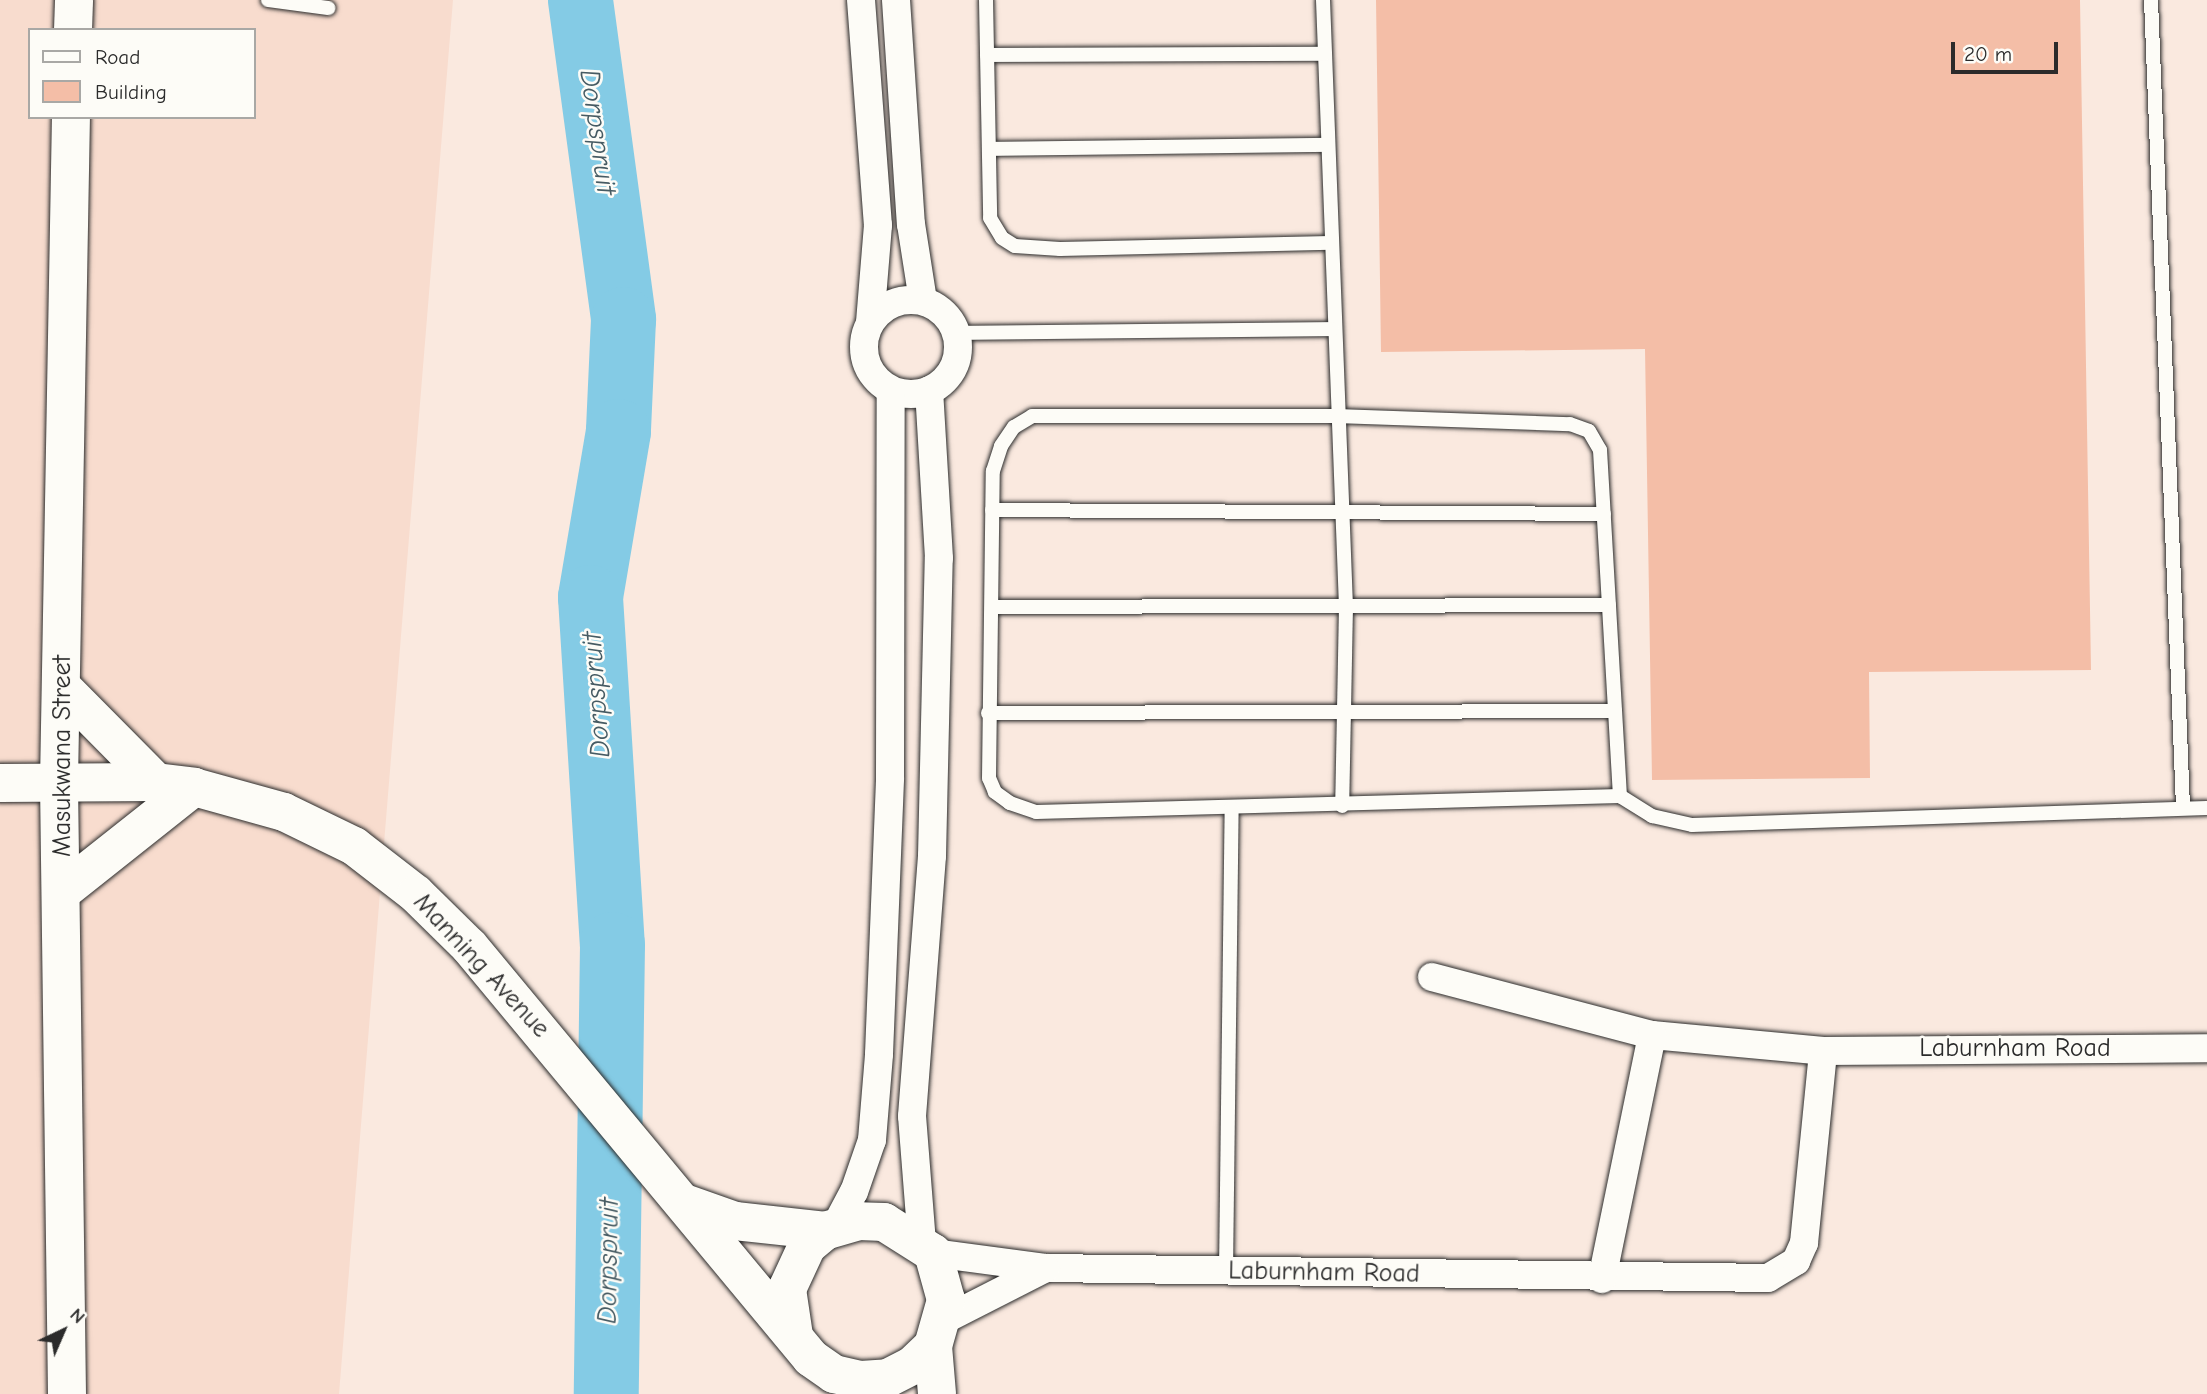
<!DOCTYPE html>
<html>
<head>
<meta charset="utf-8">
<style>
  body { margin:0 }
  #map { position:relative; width:2207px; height:1394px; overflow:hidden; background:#fae9df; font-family:"Comic Neue",sans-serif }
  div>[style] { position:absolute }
  .built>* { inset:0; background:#f8dcce }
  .river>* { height:65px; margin:-32.5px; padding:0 32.5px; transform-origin:32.5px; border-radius:32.5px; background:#84cbe5 }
  .building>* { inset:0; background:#f4bea7 }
  .roads { filter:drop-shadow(0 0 2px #2b2b2b) drop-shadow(0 0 2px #2b2b2b) }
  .lane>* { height:14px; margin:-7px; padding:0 7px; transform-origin:7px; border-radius:7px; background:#fdfcf7 }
  .street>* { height:28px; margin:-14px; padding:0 14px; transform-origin:14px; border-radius:14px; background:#fdfcf7 }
  .street>.ring { margin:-14px; padding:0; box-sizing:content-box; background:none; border:28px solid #fdfcf7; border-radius:50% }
  .secondary>* { height:38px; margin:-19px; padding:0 19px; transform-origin:19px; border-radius:19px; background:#fdfcf7 }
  span { translate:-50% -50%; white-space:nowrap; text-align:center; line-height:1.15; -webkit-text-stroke:5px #fdfcf7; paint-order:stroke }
  .street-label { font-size:26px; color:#2b2b2b }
  .water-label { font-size:28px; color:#465b63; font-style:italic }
  .legend { position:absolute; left:28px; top:28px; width:228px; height:91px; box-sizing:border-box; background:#fdfcf7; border:2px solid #a9a8a5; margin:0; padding:9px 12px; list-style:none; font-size:21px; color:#2b2b2b }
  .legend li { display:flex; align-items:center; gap:14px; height:35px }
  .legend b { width:35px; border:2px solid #a9a8a5 }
  .north { position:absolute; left:28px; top:1296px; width:70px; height:70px; -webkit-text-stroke:5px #fdfcf7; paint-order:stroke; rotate:44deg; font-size:19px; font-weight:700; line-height:28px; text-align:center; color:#2b2b2b }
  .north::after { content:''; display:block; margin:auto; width:24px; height:32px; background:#2b2b2b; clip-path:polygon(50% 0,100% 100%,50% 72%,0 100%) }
  .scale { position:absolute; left:1951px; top:42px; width:107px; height:32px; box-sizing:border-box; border:4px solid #2b2b2b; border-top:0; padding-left:9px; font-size:21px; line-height:24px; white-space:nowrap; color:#2b2b2b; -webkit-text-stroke:5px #fdfcf7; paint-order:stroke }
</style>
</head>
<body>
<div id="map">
  <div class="built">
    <i style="clip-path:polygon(evenodd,0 0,453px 0,339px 1394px,0 1394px,0 0,30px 30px,254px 30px,254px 117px,30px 117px,30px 30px)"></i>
  </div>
  <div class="river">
    <i style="left:580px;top:0;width:322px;rotate:82.3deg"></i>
    <i style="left:623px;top:319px;width:112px;rotate:92.6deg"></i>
    <i style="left:618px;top:431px;width:168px;rotate:99.6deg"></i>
    <i style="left:590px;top:597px;width:348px;rotate:86.4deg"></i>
    <i style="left:612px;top:944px;width:450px;rotate:90.8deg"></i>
  </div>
  <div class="building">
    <i style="clip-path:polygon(1376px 0,2080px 0,2091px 670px,1869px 672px,1870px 778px,1652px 780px,1645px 349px,1381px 352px)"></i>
  </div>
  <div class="roads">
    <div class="lane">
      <i style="left:268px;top:0;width:61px;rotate:7.6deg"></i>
      <i style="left:986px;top:0;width:218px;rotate:88.9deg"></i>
      <i style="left:990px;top:218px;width:23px;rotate:59deg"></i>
      <i style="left:1002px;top:238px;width:15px;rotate:32deg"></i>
      <i style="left:1015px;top:246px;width:45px;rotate:3.8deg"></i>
      <i style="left:1060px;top:249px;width:270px;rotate:-1.3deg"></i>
      <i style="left:1323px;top:0;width:606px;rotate:87.83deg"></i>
      <i style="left:1346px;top:606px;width:200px;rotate:91.1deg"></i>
      <i style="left:2151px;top:0;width:807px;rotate:87.73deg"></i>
      <i style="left:987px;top:55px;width:338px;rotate:-0.2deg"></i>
      <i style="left:989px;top:149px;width:338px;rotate:-0.7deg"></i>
      <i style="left:956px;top:333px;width:376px;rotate:-0.6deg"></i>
      <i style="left:992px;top:510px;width:612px;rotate:0.37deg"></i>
      <i style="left:993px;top:607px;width:616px;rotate:-0.19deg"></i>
      <i style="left:988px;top:713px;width:627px;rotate:-0.18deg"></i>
      <i style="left:1620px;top:796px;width:584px;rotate:178.43deg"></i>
      <i style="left:1036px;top:812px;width:28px;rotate:-161deg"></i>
      <i style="left:1010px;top:803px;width:19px;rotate:-144deg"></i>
      <i style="left:995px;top:792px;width:15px;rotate:-113deg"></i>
      <i style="left:989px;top:778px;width:307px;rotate:-89.3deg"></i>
      <i style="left:993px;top:471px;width:26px;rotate:-72deg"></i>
      <i style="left:1001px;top:446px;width:23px;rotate:-56deg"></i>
      <i style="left:1014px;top:427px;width:21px;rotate:-31deg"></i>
      <i style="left:1032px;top:416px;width:304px"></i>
      <i style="left:1336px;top:416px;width:234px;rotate:2deg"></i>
      <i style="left:1570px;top:424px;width:20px;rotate:20deg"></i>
      <i style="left:1589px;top:431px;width:22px;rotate:60deg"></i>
      <i style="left:1600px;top:450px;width:347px;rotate:86.7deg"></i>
      <i style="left:1620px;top:796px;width:38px;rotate:32deg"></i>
      <i style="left:1652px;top:816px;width:41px;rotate:12.7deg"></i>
      <i style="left:1692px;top:825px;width:515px;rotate:-1.89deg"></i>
      <i style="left:1226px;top:1271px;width:463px;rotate:-89.3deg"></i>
    </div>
    <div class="street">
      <i style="left:861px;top:0;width:226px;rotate:85.7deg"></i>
      <i style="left:878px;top:225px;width:98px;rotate:94.7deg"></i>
      <i style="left:896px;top:0;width:225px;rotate:86.2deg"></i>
      <i style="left:911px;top:224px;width:78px;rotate:81.1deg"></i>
      <i class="ring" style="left:864px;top:300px;width:66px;height:66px"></i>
      <i style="left:1432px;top:977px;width:228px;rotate:14.8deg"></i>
      <i style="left:1652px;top:1035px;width:172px;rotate:5.3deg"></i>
      <i style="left:1823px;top:1051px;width:384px;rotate:-0.4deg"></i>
      <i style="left:835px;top:1227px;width:40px;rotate:-62deg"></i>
      <i style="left:854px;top:1192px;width:55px;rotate:-70.9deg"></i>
      <i style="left:872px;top:1140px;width:86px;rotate:-85.3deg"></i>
      <i style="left:879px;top:1054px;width:276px;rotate:-87.7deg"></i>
      <i style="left:890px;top:778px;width:388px;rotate:-89.9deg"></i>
      <i style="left:922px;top:1243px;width:127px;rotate:-94.5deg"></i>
      <i style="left:912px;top:1116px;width:261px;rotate:-85.6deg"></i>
      <i style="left:932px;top:856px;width:298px;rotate:-88.7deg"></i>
      <i style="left:939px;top:558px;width:168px;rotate:-93.4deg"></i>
      <i style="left:933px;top:1253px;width:114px;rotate:7.6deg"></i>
      <i style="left:1046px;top:1268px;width:722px;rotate:0.79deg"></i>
      <i style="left:1768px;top:1278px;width:33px;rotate:-31deg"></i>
      <i style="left:1796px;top:1261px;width:20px;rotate:-66deg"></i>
      <i style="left:1804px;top:1243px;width:193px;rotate:-84.3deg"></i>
      <i style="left:1602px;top:1279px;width:249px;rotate:-78.4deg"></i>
      <i style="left:944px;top:1320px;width:114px;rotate:-27deg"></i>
    </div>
    <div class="secondary">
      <i style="left:73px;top:30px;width:30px;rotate:-88deg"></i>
      <i style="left:64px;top:689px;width:131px;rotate:45.3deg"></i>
      <i style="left:0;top:783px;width:156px;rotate:-0.4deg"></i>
      <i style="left:156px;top:782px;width:38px;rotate:7deg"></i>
      <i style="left:194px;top:787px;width:93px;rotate:15.5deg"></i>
      <i style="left:284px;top:812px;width:78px;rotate:25.9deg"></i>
      <i style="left:354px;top:846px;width:78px;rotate:37.7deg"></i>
      <i style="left:416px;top:894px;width:74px;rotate:44.5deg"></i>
      <i style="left:469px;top:946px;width:535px;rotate:50.3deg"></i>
      <i style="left:811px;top:1358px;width:28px;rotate:35deg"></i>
      <i style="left:834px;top:1374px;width:28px;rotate:13deg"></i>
      <i style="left:861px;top:1380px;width:27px;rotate:-4deg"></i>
      <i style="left:888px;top:1378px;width:28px;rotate:-27deg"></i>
      <i style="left:913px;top:1365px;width:28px;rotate:-44deg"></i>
      <i style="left:933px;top:1346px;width:48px;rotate:-74.2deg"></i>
      <i style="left:946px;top:1300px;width:49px;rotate:-105.5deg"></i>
      <i style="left:933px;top:1253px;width:58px;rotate:-147.7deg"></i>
      <i style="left:884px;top:1222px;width:25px;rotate:-178deg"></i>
      <i style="left:859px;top:1221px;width:35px;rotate:164deg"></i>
      <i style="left:825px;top:1231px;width:23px;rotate:140deg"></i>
      <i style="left:807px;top:1246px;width:47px;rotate:114.9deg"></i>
      <i style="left:787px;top:1289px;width:48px;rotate:81.5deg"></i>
      <i style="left:64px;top:890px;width:166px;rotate:-38.4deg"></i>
      <i style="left:684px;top:1203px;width:54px;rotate:19.4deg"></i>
      <i style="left:735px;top:1221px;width:91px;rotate:6.3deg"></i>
      <i style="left:933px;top:1346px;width:48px;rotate:85.2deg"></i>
      <i style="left:67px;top:1394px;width:612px;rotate:-90.75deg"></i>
      <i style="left:59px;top:782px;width:665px;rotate:-88.97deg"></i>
    </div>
  </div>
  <div class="street-label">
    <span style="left:63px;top:756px;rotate:-90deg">Masukwana Street</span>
    <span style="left:481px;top:966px;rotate:47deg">Manning Avenue</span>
    <span style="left:2015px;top:1049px">Laburnham Road</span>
    <span style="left:1324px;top:1273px;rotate:1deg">Laburnham Road</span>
  </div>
  <div class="water-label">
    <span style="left:598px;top:132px;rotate:82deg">Dorpspruit</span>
    <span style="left:596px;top:695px;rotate:-94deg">Dorpspruit</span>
    <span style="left:608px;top:1261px;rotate:-89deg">Dorpspruit</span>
  </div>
  <ul class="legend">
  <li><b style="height:9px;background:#fdfcf7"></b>Road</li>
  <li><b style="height:19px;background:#f4bea7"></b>Building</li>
  </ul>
  <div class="north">N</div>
  <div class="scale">20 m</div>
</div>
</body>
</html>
